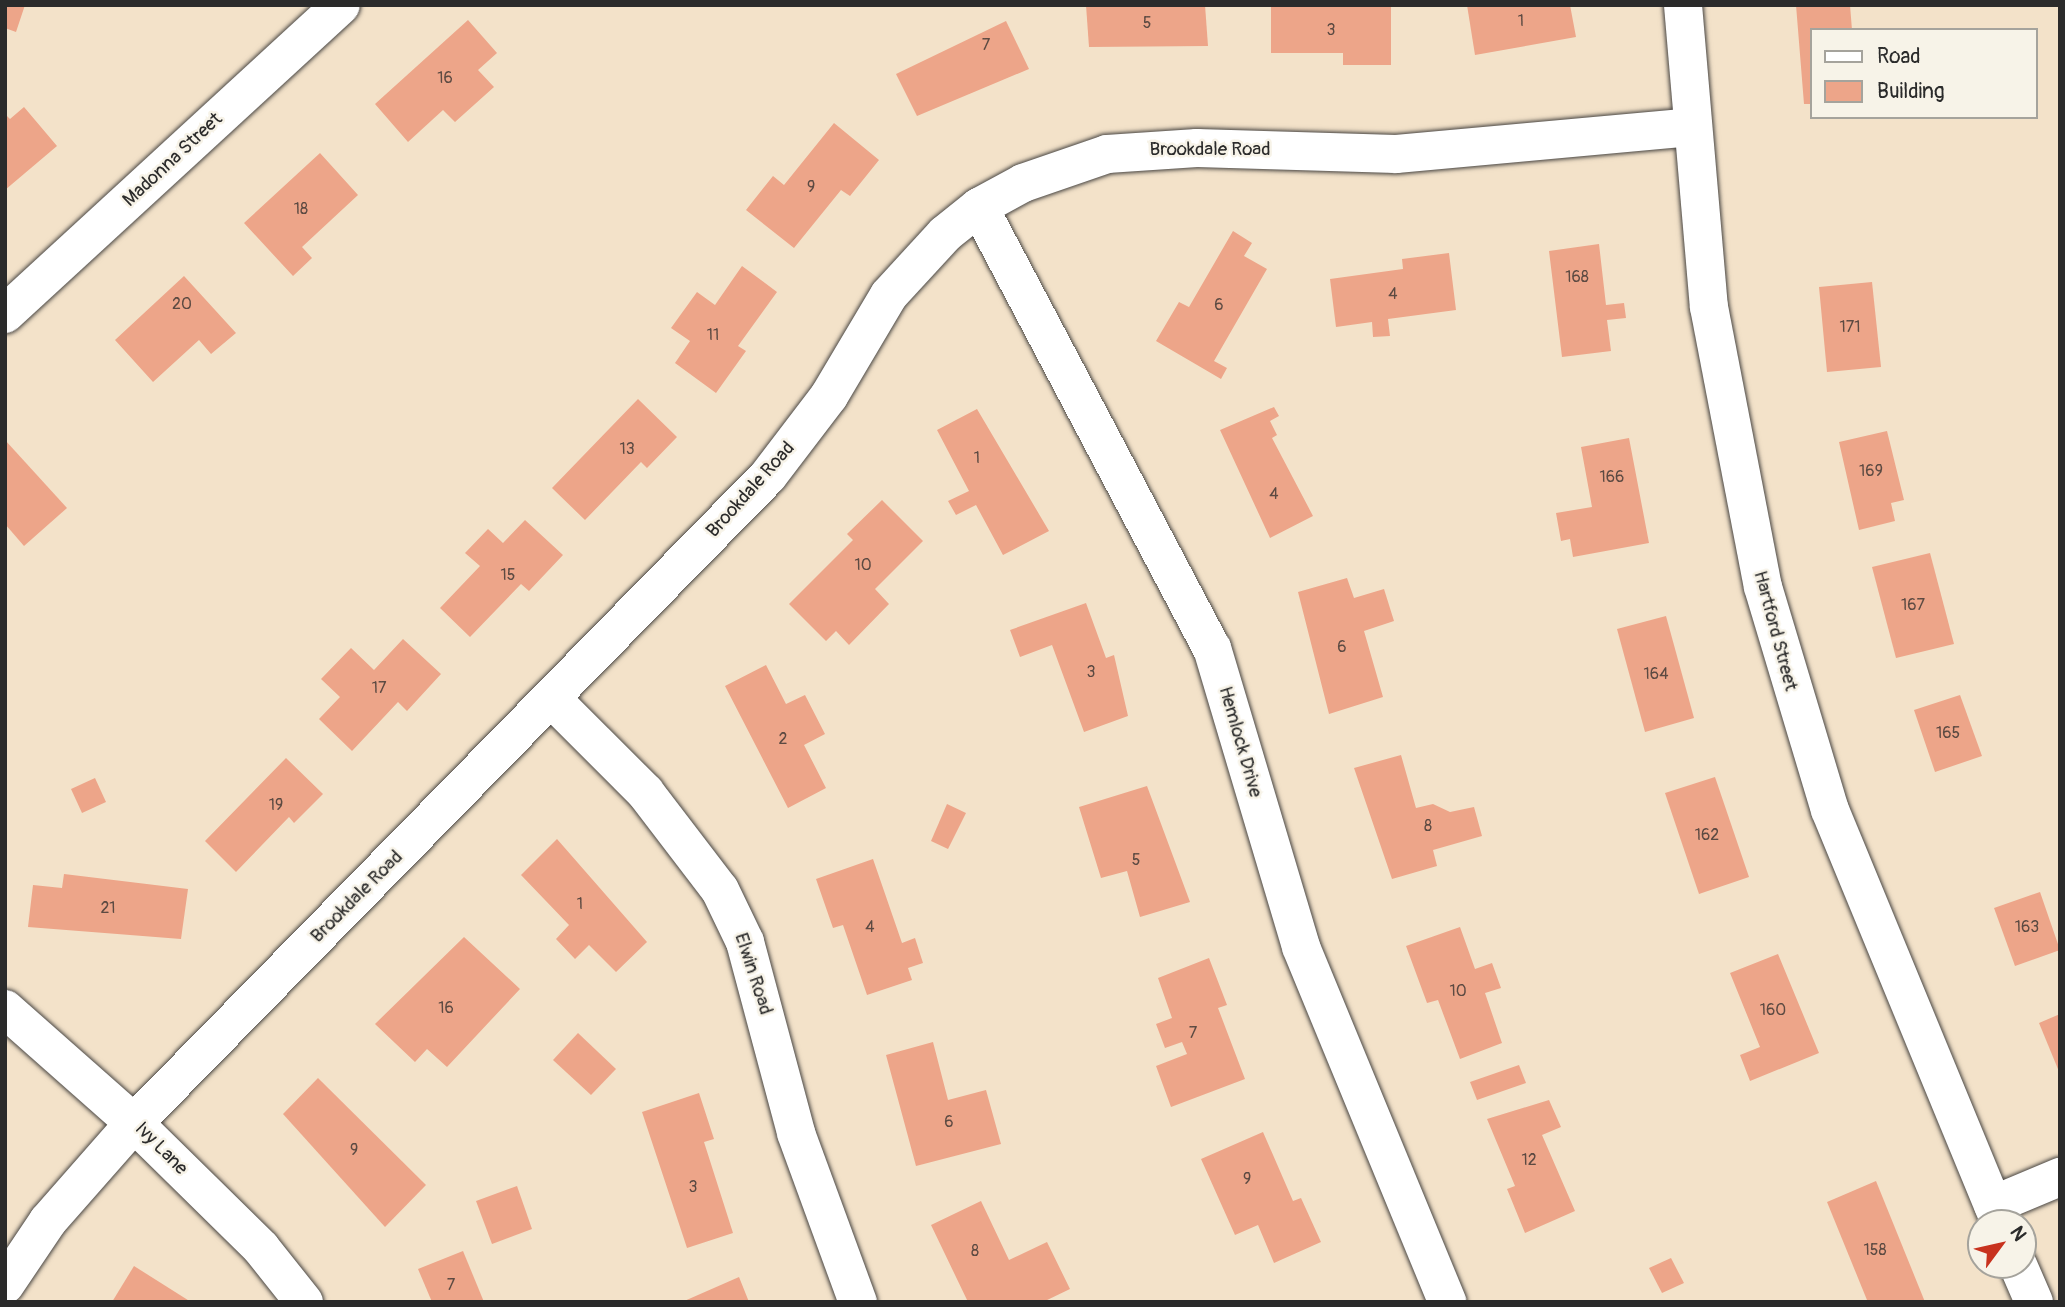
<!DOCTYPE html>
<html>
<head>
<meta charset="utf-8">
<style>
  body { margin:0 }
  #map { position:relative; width:2065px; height:1307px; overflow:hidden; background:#f3e2c9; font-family:Pangolin,sans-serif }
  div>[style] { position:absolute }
  .building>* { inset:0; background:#eda589 }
  .roads { filter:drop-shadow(0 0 2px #494643) drop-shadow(0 0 2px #494643) }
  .minor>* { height:38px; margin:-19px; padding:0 19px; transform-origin:19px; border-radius:19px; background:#fff }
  span { translate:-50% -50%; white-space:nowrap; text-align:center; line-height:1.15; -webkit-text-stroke:5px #f7f3e8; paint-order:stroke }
  .number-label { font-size:16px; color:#5c4a42 }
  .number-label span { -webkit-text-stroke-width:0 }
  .street-label { font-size:19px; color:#2b2b2b }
  .frame { position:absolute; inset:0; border:7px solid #2b2b2b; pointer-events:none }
  .legend { position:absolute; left:1810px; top:28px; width:228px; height:91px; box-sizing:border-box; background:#f7f3e8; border:2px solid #a5a39c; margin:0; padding:9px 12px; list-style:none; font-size:21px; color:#2b2b2b }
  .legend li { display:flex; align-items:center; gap:14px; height:35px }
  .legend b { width:35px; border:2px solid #a5a39c }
  .north { position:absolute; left:1967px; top:1209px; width:70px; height:70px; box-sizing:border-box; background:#f7f3e8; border:2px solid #a5a39c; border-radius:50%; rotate:57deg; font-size:19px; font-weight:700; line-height:28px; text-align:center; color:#2b2b2b }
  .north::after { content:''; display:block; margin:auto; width:24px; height:32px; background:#c8321e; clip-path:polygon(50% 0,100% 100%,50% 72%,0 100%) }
</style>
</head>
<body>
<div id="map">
  <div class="building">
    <i style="clip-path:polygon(5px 5px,25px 5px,16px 32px,5px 28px)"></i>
    <i style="clip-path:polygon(1086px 5px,1205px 5px,1208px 46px,1089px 47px)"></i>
    <i style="clip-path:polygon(1467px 5px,1570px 5px,1576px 37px,1475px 55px)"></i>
    <i style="clip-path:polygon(1796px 5px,1850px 5px,1852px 30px,1811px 30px,1811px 104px,1804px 104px)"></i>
    <i style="clip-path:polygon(1271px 6px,1391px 7px,1391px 65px,1343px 65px,1343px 53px,1271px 53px)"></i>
    <i style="clip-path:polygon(468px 20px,497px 53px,478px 70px,494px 87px,455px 122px,443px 110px,408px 142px,375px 104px)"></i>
    <i style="clip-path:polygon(1006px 21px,1029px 69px,917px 116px,896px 74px)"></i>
    <i style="clip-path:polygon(24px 107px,57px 146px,5px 190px,5px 114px,10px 119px)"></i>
    <i style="clip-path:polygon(834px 123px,879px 160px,850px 196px,841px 190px,794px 248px,746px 210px,773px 176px,784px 185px)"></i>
    <i style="clip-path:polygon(320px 153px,358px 195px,302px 247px,312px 258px,293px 276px,244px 223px)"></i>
    <i style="clip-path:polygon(1233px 231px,1252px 243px,1244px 256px,1267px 269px,1214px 361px,1227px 368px,1221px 379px,1156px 341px,1179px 302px,1189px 307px)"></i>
    <i style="clip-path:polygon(1599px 244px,1606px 305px,1624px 303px,1626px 318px,1607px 320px,1611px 351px,1562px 357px,1549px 251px)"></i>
    <i style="clip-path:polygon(1449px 253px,1456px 310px,1388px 319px,1390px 336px,1373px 337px,1372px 322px,1336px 327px,1330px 279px,1403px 269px,1402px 259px)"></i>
    <i style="clip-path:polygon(742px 266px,777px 292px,738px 346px,746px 351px,716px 393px,675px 363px,690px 341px,671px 328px,697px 292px,715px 305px)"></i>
    <i style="clip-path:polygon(184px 276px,236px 333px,211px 354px,199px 340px,153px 382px,115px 340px)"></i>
    <i style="clip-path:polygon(1872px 282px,1881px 367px,1827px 372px,1819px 287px)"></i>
    <i style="clip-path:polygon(638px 399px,677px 437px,647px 468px,641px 462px,585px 520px,552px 488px)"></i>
    <i style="clip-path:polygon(1274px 407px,1279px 416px,1270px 421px,1277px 435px,1272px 438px,1313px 516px,1270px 538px,1220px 430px)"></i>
    <i style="clip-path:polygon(977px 409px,1049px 531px,1003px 555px,976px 505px,956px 515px,948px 501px,969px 491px,937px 430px)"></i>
    <i style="clip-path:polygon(1887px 431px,1904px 500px,1891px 503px,1895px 521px,1859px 530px,1839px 442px)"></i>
    <i style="clip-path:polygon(1629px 438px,1649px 543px,1573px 557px,1570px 539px,1561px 541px,1556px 513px,1592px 507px,1581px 447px)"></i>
    <i style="clip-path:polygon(5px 440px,67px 508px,24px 546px,5px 524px)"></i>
    <i style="clip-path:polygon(882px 500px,923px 541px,875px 589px,889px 604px,849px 645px,836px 631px,826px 641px,789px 604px,853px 540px,847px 534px)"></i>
    <i style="clip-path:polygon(525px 520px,563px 555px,529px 591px,521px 584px,470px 637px,440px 608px,480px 566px,465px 553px,488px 529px,503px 543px)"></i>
    <i style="clip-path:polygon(1930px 553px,1954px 644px,1896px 658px,1872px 567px)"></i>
    <i style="clip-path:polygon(1347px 578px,1354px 598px,1384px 589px,1394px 621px,1364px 631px,1383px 697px,1329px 714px,1298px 592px)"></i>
    <i style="clip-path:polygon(1086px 603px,1106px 658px,1114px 655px,1128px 716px,1084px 732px,1052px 645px,1020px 657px,1010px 630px)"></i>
    <i style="clip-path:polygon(1666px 616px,1694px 718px,1645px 732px,1617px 629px)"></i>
    <i style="clip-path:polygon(403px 639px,441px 674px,407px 711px,398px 702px,352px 751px,319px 719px,340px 697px,321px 679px,351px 648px,374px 670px)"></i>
    <i style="clip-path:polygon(766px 665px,786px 704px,805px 695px,825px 734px,804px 745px,826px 788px,788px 808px,725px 686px)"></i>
    <i style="clip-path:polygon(1960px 695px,1982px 756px,1935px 772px,1914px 710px)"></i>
    <i style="clip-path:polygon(1401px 755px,1416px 808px,1433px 804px,1450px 812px,1474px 807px,1482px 836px,1433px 850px,1437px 866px,1392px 879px,1354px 768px)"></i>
    <i style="clip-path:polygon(286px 758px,323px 794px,294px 823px,289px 817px,236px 872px,205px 841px)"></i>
    <i style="clip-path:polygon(1715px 777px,1749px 877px,1699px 894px,1665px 793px)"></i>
    <i style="clip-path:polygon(95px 778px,106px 802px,82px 813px,71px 789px)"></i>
    <i style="clip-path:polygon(1147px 786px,1190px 902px,1140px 917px,1127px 871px,1101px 878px,1079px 807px)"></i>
    <i style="clip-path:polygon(947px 804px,966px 813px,948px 849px,931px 841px)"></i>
    <i style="clip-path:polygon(557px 839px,647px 942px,616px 972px,589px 945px,575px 959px,556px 939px,569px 925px,521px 875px)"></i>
    <i style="clip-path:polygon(873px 859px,902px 943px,915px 938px,923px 963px,908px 968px,912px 980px,867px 995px,843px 925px,833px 928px,816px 879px)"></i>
    <i style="clip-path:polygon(64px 874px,188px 889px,181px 939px,28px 927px,33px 885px,62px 888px)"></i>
    <i style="clip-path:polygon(2040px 892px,2060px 950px,2015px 966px,1994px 908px)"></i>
    <i style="clip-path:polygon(1460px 927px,1475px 969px,1492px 963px,1501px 988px,1485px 993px,1502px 1043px,1460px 1059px,1438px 1000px,1427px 1003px,1406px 946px)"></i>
    <i style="clip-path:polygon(464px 937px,520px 989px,447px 1067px,427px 1049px,415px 1062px,375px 1024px)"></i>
    <i style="clip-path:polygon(1778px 954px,1819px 1053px,1750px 1081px,1740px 1055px,1760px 1047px,1730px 973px)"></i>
    <i style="clip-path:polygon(1209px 958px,1227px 1005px,1218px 1008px,1245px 1079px,1171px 1107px,1156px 1066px,1187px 1054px,1182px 1042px,1165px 1048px,1156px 1024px,1172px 1018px,1158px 978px)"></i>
    <i style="clip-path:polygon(2060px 1014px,2060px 1074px,2039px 1023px)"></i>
    <i style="clip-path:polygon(578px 1033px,616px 1069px,591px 1095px,553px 1060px)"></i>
    <i style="clip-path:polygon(933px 1042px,948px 1100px,986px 1090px,1001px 1144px,916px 1166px,886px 1055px)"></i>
    <i style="clip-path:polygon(1519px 1065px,1526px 1083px,1477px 1100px,1470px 1082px)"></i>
    <i style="clip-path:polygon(318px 1078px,426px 1185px,385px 1227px,283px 1114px)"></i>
    <i style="clip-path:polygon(699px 1093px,714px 1139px,704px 1142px,733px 1233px,687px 1248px,642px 1112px)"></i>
    <i style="clip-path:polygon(1549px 1100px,1561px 1127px,1542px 1135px,1575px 1211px,1525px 1233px,1507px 1189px,1515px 1186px,1487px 1119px)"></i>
    <i style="clip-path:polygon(1263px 1132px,1293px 1201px,1301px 1198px,1321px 1242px,1274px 1263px,1258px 1225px,1235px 1235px,1201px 1159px)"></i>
    <i style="clip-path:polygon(1876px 1181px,1925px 1302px,1867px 1300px,1827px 1202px)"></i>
    <i style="clip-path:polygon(517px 1186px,532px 1229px,492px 1244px,476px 1201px)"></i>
    <i style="clip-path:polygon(981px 1201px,1009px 1260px,1047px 1242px,1070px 1289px,1043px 1302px,968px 1302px,931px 1225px)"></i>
    <i style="clip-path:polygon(463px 1251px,484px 1302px,432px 1302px,418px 1269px)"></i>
    <i style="clip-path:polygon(1671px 1258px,1684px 1283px,1662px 1293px,1649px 1268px)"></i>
    <i style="clip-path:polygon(134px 1266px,191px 1302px,112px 1302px)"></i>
    <i style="clip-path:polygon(739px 1277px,749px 1302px,682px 1302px)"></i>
  </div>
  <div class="roads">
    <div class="minor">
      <i style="left:1683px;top:5px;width:303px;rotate:85.1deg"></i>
      <i style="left:1709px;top:307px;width:285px;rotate:79.1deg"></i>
      <i style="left:1763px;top:587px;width:233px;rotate:73.3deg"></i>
      <i style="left:1830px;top:810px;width:447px;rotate:67.6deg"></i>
      <i style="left:979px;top:207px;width:499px;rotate:62.2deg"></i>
      <i style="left:1212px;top:648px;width:312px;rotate:73.4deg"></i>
      <i style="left:1301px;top:947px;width:384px;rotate:67.6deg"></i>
      <i style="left:5px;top:314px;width:456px;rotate:-42.6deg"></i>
      <i style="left:552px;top:699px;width:132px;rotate:45deg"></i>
      <i style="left:645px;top:792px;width:123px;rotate:52.6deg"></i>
      <i style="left:720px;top:890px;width:58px;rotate:64.3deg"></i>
      <i style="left:745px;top:942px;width:198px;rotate:75deg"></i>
      <i style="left:796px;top:1133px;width:180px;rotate:69.9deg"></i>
      <i style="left:5px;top:1009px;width:172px;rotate:41.5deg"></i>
      <i style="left:134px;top:1123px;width:178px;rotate:44.5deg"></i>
      <i style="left:261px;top:1248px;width:69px;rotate:51.5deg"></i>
      <i style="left:1993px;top:1205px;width:73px;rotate:-22.7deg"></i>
      <i style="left:2018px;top:1265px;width:40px;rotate:66.6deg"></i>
      <i style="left:5px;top:1285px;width:77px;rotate:-56.1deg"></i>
      <i style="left:48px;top:1221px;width:130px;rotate:-48.7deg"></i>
      <i style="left:134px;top:1123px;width:906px;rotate:-45.58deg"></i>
      <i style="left:768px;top:476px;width:101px;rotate:-52.7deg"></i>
      <i style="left:829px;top:396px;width:117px;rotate:-59.3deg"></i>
      <i style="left:889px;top:295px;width:83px;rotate:-47.4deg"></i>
      <i style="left:945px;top:234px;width:43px;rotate:-38.5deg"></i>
      <i style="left:979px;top:207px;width:50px;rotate:-28.6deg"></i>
      <i style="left:1023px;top:183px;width:89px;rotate:-19deg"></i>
      <i style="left:1107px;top:154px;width:90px;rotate:-3.8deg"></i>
      <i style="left:1197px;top:148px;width:199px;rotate:1.7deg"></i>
      <i style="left:1396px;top:154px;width:297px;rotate:-5.2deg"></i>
    </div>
  </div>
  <div class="number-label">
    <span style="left:1521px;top:21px">1</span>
    <span style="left:1147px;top:23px">5</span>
    <span style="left:1331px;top:30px">3</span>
    <span style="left:986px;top:45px">7</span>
    <span style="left:445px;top:78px">16</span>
    <span style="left:811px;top:187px">9</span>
    <span style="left:301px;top:209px">18</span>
    <span style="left:1577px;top:277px">168</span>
    <span style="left:1393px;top:294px">4</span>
    <span style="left:182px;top:304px">20</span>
    <span style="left:1219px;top:305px">6</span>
    <span style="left:1850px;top:327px">171</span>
    <span style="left:713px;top:335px">11</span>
    <span style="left:627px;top:449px">13</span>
    <span style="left:977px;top:458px">1</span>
    <span style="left:1871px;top:471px">169</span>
    <span style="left:1612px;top:477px">166</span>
    <span style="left:1274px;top:494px">4</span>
    <span style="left:863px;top:565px">10</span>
    <span style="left:508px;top:575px">15</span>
    <span style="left:1913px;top:605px">167</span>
    <span style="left:1342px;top:647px">6</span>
    <span style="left:1091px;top:672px">3</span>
    <span style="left:1656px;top:674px">164</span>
    <span style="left:379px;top:688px">17</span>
    <span style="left:1948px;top:733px">165</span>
    <span style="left:783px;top:739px">2</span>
    <span style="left:276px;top:805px">19</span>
    <span style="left:1428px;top:826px">8</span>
    <span style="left:1707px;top:835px">162</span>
    <span style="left:1136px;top:860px">5</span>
    <span style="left:580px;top:904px">1</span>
    <span style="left:108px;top:908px">21</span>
    <span style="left:870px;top:927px">4</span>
    <span style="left:2027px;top:927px">163</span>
    <span style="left:1458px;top:991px">10</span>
    <span style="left:446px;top:1008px">16</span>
    <span style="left:1773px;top:1010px">160</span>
    <span style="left:1193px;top:1033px">7</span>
    <span style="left:949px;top:1122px">6</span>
    <span style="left:354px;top:1150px">9</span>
    <span style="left:1529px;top:1160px">12</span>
    <span style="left:1247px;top:1179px">9</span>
    <span style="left:693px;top:1187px">3</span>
    <span style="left:1875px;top:1250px">158</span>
    <span style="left:975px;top:1251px">8</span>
    <span style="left:451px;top:1285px">7</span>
  </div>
  <div class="street-label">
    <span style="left:1210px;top:150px">Brookdale Road</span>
    <span style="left:173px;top:160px;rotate:-43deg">Madonna Street</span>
    <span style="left:751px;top:490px;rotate:-48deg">Brookdale Road</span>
    <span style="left:1775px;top:631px;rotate:75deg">Hartford Street</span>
    <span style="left:1240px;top:742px;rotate:74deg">Hemlock Drive</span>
    <span style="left:357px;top:897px;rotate:-45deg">Brookdale Road</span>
    <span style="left:753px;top:974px;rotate:72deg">Elwin Road</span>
    <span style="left:161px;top:1149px;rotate:45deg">Ivy Lane</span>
  </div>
  <div class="frame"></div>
  <ul class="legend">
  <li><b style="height:9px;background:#fff"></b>Road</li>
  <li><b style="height:19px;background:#eda589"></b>Building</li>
  </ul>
  <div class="north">N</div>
</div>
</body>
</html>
